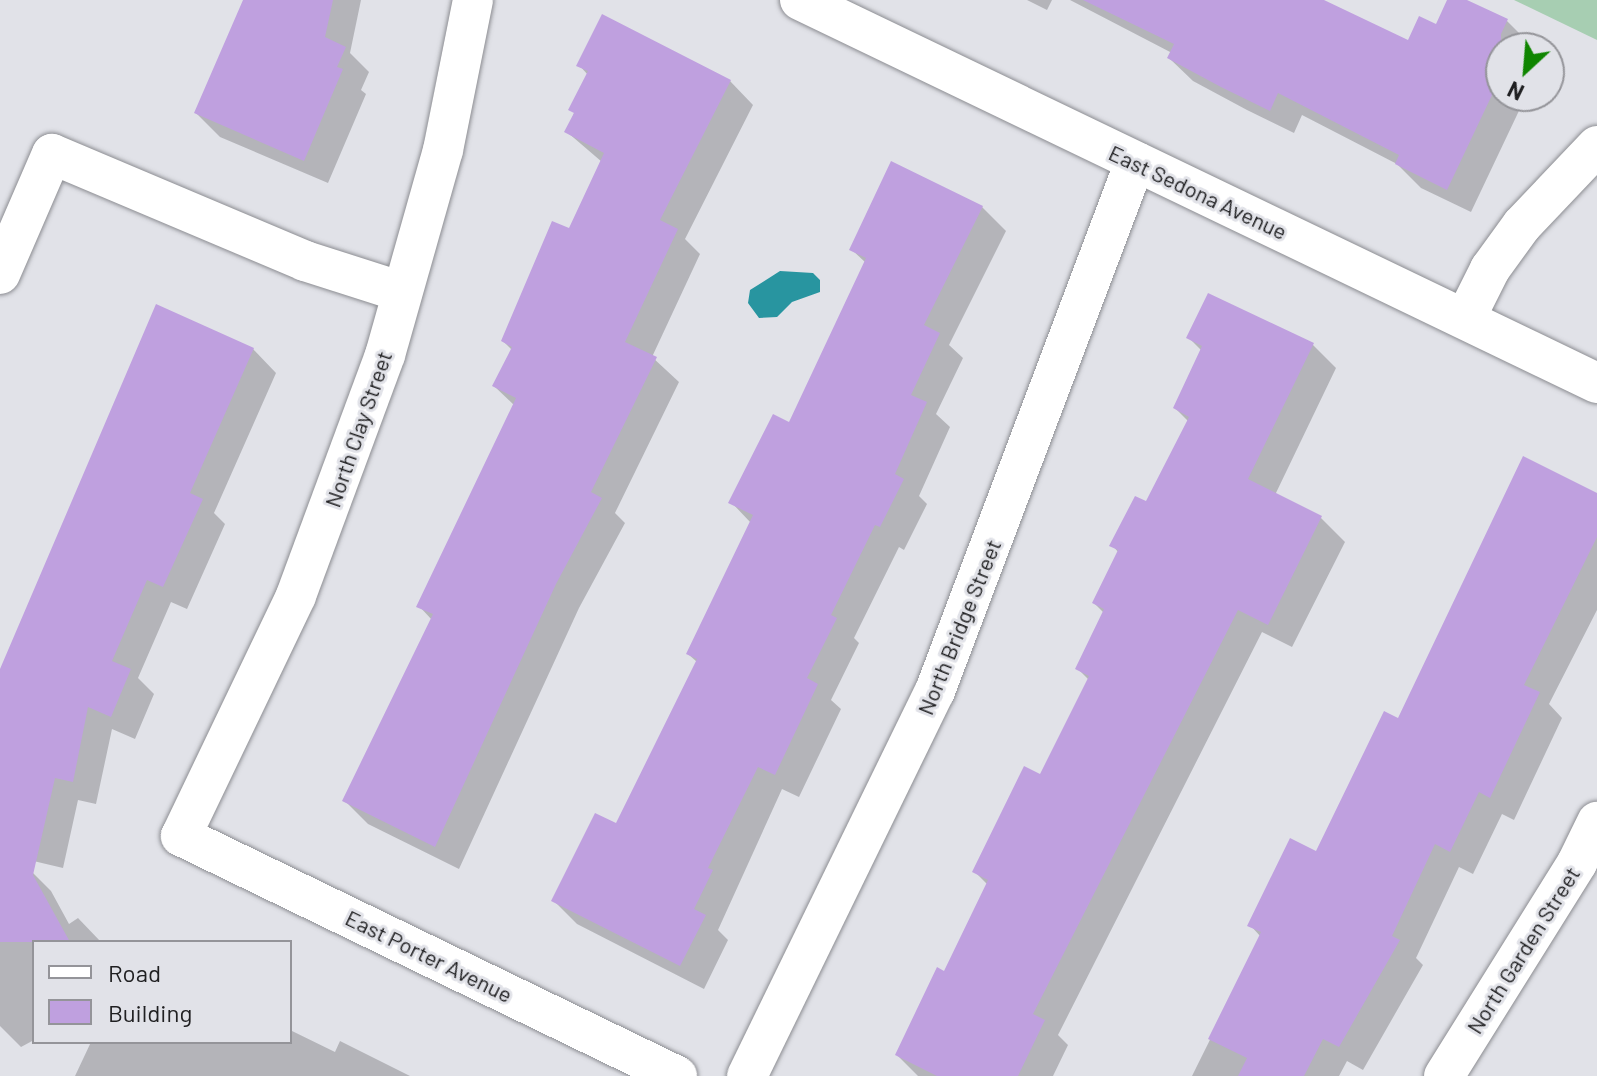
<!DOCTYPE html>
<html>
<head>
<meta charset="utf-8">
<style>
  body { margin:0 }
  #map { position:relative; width:1597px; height:1076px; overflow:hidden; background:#e1e2e8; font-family:Barlow,sans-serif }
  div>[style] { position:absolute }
  .green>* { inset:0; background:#a7ceb2 }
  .water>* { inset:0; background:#2895a0 }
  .shadow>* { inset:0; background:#0003 }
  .building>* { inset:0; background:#bfa0df }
  .roads { filter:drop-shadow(0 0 2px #8c8d92) drop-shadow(0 0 2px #8c8d92) }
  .street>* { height:40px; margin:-20px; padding:0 20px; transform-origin:20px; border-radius:20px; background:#fff }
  span { translate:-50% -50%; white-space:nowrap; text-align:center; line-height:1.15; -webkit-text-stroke:6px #e1e2e8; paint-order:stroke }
  .street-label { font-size:22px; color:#202022 }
  .legend { position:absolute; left:32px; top:940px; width:260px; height:104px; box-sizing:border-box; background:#e1e2e8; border:2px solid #949499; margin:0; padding:10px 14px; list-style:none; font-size:24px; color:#202022 }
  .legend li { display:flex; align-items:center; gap:16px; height:40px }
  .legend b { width:40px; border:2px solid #949499 }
  .north { position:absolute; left:1485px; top:32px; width:80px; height:80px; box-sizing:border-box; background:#e1e2e8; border:2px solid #949499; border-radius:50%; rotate:206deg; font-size:22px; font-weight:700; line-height:32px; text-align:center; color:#202022 }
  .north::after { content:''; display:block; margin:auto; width:28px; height:36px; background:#0f8500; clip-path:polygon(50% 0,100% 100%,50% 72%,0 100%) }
</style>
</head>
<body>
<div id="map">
  <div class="green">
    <i style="clip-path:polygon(1514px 0,1597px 0,1597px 40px)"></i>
  </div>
  <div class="water">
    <i style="clip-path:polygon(780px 271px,813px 273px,820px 280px,820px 292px,792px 302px,777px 317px,759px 318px,748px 303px,750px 290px)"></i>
  </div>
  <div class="shadow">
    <i style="clip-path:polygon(245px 0,361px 0,350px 53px,369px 72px,361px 90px,366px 94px,328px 183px,220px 137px,196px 113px)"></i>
    <i style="clip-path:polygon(1027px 0,1052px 0,1047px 10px)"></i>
    <i style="clip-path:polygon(1070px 0,1320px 0,1409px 42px,1436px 27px,1450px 0,1463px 0,1507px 21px,1531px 45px,1501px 48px,1501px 96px,1526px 96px,1471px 212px,1421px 188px,1397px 164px,1302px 115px,1294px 133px,1247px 110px,1193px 81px,1169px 58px,1172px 53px)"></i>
    <i style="clip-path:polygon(579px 65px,730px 81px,753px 105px,685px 239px,700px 254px,652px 357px,679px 382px,615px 513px,625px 523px,579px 608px,459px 869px,368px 824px,345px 801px,432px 620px,419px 606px,515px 406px,494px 386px,512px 350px,503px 341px,570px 231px,602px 162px,567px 132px,588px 75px)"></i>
    <i style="clip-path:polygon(982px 207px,1006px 231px,949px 345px,963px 358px,936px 414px,950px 427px,919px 496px,927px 504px,904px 550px,899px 547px,854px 638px,859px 643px,831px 700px,841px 709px,799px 797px,782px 789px,718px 930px,728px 940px,704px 989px,577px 924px,553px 900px,617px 826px,697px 662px,688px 654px,751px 523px,731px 502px,790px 424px,866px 263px,851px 249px)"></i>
    <i style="clip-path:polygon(1189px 338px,1313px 345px,1336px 368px,1275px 495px,1321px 518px,1345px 542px,1292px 647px,1262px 632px,1058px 1035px,1068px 1045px,1053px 1076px,918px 1076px,897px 1055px,945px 974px,988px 885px,974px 871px,1041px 776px,1089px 680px,1077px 668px,1104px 613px,1094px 603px,1119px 553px,1112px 545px,1147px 504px,1189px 422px,1175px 408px,1202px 351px)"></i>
    <i style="clip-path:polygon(253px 349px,276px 373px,214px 513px,225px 524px,187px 609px,171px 602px,138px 678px,154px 694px,135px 739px,112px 729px,96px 804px,78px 800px,63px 868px,8px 855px,0 847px,0 674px)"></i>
    <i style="clip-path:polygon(1597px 496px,1597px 610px,1549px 704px,1562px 718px,1514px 820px,1502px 814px,1473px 874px,1459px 867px,1416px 958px,1423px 965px,1363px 1070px,1347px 1061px,1339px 1076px,1192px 1076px,1261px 937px,1250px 925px,1317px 853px,1399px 720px)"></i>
    <i style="clip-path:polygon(27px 867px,51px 891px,69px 924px,78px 918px,101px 942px,34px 942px,34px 1040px,21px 1047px,0 1026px,0 883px)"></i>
    <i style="clip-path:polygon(290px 1030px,335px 1052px,340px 1041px,410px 1076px,75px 1076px,91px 1042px,290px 1042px)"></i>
  </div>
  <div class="building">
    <i style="clip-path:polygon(243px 0,333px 0,325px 37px,346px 47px,337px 67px,343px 69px,304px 161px,194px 113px)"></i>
    <i style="clip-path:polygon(1083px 0,1324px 0,1408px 40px,1419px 16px,1436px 24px,1447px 0,1467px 0,1508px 19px,1501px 34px,1501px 76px,1447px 190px,1395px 164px,1399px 155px,1278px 93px,1270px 111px,1221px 87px,1167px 58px,1174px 44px)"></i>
    <i style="clip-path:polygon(602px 14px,731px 80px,660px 220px,678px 229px,625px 342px,657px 357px,591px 492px,602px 498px,556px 584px,435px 847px,342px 801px,433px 614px,416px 607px,516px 398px,492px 386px,512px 347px,501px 341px,552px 221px,569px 228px,604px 153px,564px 132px,574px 113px,568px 110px,588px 71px,576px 66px)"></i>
    <i style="clip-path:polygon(891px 161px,983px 206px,924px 325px,940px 333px,911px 395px,927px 402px,895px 474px,904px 479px,880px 527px,875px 525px,831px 615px,837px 618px,807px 678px,818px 684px,775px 775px,758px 767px,708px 868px,713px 870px,694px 909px,706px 915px,680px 966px,551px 901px,595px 813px,616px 823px,697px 659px,686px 654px,753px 515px,728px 503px,773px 414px,789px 422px,866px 258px,849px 250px)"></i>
    <i style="clip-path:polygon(1208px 293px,1314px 343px,1248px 479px,1322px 516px,1268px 625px,1238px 610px,1033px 1014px,1045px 1020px,1018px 1076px,937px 1076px,895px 1055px,937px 967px,944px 971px,988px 880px,972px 872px,1024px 766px,1040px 774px,1089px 676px,1075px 669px,1104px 609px,1092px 603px,1118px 550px,1109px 546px,1135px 496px,1146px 501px,1189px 417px,1173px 408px,1202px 346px,1186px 338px)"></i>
    <i style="clip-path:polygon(156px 304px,254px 348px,190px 493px,203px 499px,163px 587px,147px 580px,112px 661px,131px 669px,111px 717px,88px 707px,73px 782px,55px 778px,33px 875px,70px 942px,0 942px,0 669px)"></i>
    <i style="clip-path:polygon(1523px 456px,1597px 493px,1597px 537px,1524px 685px,1540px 692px,1490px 798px,1479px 792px,1450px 852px,1435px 844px,1392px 936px,1400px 940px,1339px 1047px,1323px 1039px,1304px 1076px,1238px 1076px,1247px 1058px,1208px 1039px,1261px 932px,1247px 926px,1290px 838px,1316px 851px,1384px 711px,1398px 718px)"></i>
  </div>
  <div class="roads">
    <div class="street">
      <i style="left:473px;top:0;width:153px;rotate:101.3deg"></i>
      <i style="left:443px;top:150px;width:213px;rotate:105.8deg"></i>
      <i style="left:385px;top:355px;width:257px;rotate:110.3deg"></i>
      <i style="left:296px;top:596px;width:266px;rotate:115.6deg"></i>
      <i style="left:181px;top:836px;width:551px;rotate:25.82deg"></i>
      <i style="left:800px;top:0;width:884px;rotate:25.67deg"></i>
      <i style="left:0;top:274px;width:131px;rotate:-66.6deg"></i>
      <i style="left:52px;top:154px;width:275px;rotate:22.9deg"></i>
      <i style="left:305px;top:261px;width:102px;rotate:17.7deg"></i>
      <i style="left:1466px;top:317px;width:54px;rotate:-63.4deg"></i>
      <i style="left:1490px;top:269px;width:54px;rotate:-54deg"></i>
      <i style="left:1522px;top:225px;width:109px;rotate:-46.5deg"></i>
      <i style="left:747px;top:1076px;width:428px;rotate:-64deg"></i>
      <i style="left:935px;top:691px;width:566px;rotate:-69.29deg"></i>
      <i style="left:1444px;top:1076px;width:251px;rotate:-58deg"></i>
      <i style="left:1577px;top:863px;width:46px;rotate:-64deg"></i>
    </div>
  </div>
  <div class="street-label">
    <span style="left:1198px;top:192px;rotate:25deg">East Sedona Avenue</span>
    <span style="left:358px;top:429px;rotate:-71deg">North Clay Street</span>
    <span style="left:959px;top:627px;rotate:-68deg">North Bridge Street</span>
    <span style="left:1523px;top:950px;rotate:-58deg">North Garden Street</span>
    <span style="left:429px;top:956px;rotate:26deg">East Porter Avenue</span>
  </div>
  <ul class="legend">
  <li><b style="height:10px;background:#fff"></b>Road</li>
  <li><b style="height:22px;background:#bfa0df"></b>Building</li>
  </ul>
  <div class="north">N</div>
</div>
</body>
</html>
